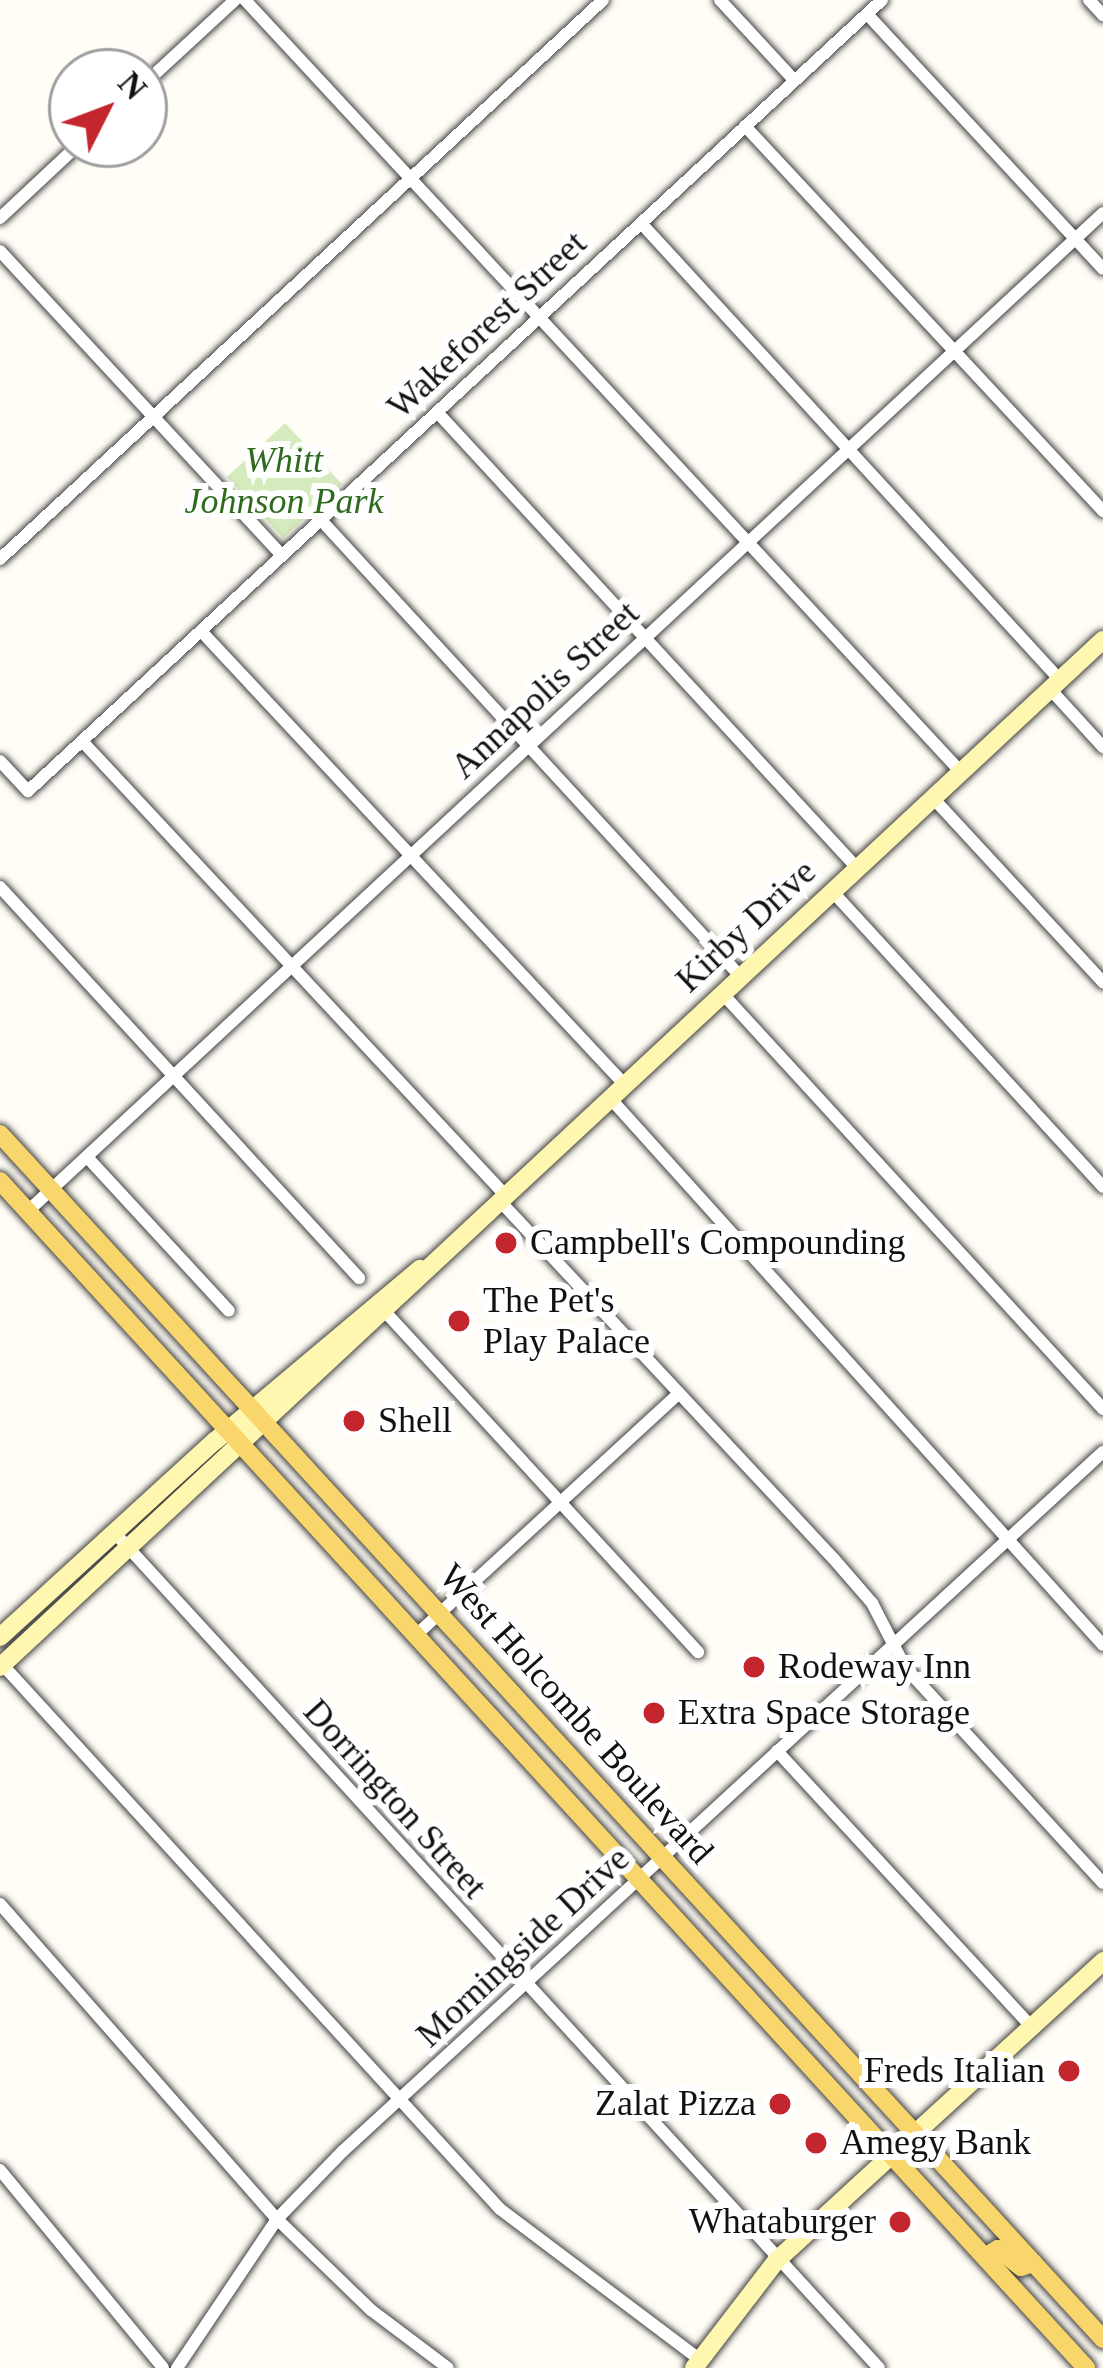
<!DOCTYPE html>
<html>
<head>
<meta charset="utf-8">
<style>
  body { margin:0 }
  #map { position:relative; width:1103px; height:2368px; overflow:hidden; background:#fffdf5; font-family:"Times New Roman",serif }
  div>[style] { position:absolute }
  .green>* { inset:0; background:#d5ebbd }
  .roads { filter:drop-shadow(0 0 3px #444) drop-shadow(0 0 3px #444) }
  .street>* { height:12px; margin:-6px; padding:0 6px; transform-origin:6px; border-radius:6px; background:#fff }
  .secondary>* { height:18px; margin:-9px; padding:0 9px; transform-origin:9px; border-radius:9px; background:#fff6b0 }
  .primary>* { height:18px; margin:-9px; padding:0 9px; transform-origin:9px; border-radius:9px; background:#f9d66b }
  .dots>* { width:33px; height:33px; translate:-50% -50%; box-sizing:border-box; border:6px solid #fff; border-radius:50% }
  span { translate:-50% -50%; white-space:nowrap; text-align:center; line-height:1.15; -webkit-text-stroke:12px #fff; paint-order:stroke }
  .street-label { font-size:36px; color:#111 }
  .park-label { font-size:36px; color:#2f6b1f; font-style:italic }
  .poi-label { font-size:36px; color:#111 }
  .left { translate:0 -50%; text-align:left }
  .right { translate:-100% -50%; text-align:right }
  .north { position:absolute; left:48px; top:48px; width:120px; height:120px; box-sizing:border-box; background:#fff; border:3px solid #a0a0a0; border-radius:50%; rotate:48deg; font-size:33px; font-weight:700; line-height:48px; text-align:center; color:#111 }
  .north::after { content:''; display:block; margin:auto; width:42px; height:54px; background:#c4262e; clip-path:polygon(50% 0,100% 100%,50% 72%,0 100%) }
</style>
</head>
<body>
<div id="map">
  <div class="green">
    <i style="clip-path:polygon(285px 423px,342px 484px,283px 538px,227px 477px)"></i>
  </div>
  <div class="roads">
    <div class="street">
      <i style="left:245px;top:0;width:1053px;rotate:47.16deg"></i>
      <i style="left:720px;top:0;width:110px;rotate:47.2deg"></i>
      <i style="left:1089px;top:0;width:21px;rotate:47deg"></i>
      <i style="left:867px;top:14px;width:347px;rotate:47.2deg"></i>
      <i style="left:144px;top:84px;width:124px;rotate:-42.7deg"></i>
      <i style="left:745px;top:126px;width:526px;rotate:47.08deg"></i>
      <i style="left:0;top:218px;width:108px;rotate:-43.1deg"></i>
      <i style="left:641px;top:223px;width:620px;rotate:47.48deg"></i>
      <i style="left:0;top:251px;width:415px;rotate:47.2deg"></i>
      <i style="left:437px;top:412px;width:620px;rotate:47.35deg"></i>
      <i style="left:321px;top:520px;width:619px;rotate:47.42deg"></i>
      <i style="left:0;top:559px;width:822px;rotate:-42.83deg"></i>
      <i style="left:201px;top:631px;width:620px;rotate:46.96deg"></i>
      <i style="left:1050px;top:689px;width:79px;rotate:47.6deg"></i>
      <i style="left:82px;top:741px;width:621px;rotate:47.02deg"></i>
      <i style="left:0;top:761px;width:41px;rotate:47deg"></i>
      <i style="left:28px;top:791px;width:1164px;rotate:-42.81deg"></i>
      <i style="left:933px;top:798px;width:251px;rotate:47.3deg"></i>
      <i style="left:0;top:887px;width:531px;rotate:47.44deg"></i>
      <i style="left:832px;top:891px;width:401px;rotate:47.5deg"></i>
      <i style="left:722px;top:993px;width:564px;rotate:47.51deg"></i>
      <i style="left:610px;top:1098px;width:736px;rotate:47.97deg"></i>
      <i style="left:87px;top:1157px;width:209px;rotate:47.3deg"></i>
      <i style="left:499px;top:1200px;width:490px;rotate:47deg"></i>
      <i style="left:833px;top:1558px;width:60px;rotate:49.1deg"></i>
      <i style="left:872px;top:1603px;width:72px;rotate:62.7deg"></i>
      <i style="left:905px;top:1667px;width:293px;rotate:47.5deg"></i>
      <i style="left:28px;top:1211px;width:1467px;rotate:-42.87deg"></i>
      <i style="left:378px;top:1304px;width:473px;rotate:47.4deg"></i>
      <i style="left:114px;top:1532px;width:1133px;rotate:47.54deg"></i>
      <i style="left:416px;top:1635px;width:357px;rotate:-42.6deg"></i>
      <i style="left:1px;top:1663px;width:740px;rotate:47.58deg"></i>
      <i style="left:500px;top:2209px;width:249px;rotate:37deg"></i>
      <i style="left:777px;top:1751px;width:374px;rotate:47.3deg"></i>
      <i style="left:0;top:1904px;width:419px;rotate:48.7deg"></i>
      <i style="left:277px;top:2219px;width:131px;rotate:44.1deg"></i>
      <i style="left:371px;top:2310px;width:96px;rotate:37deg"></i>
      <i style="left:0;top:2170px;width:256px;rotate:50.5deg"></i>
      <i style="left:177px;top:2368px;width:179px;rotate:-56.1deg"></i>
      <i style="left:277px;top:2219px;width:95px;rotate:-45.9deg"></i>
      <i style="left:343px;top:2151px;width:1033px;rotate:-42.61deg"></i>
    </div>
    <div class="secondary">
      <i style="left:0;top:1637px;width:291px;rotate:-42.4deg"></i>
      <i style="left:215px;top:1441px;width:268px;rotate:-40deg"></i>
      <i style="left:0;top:1667px;width:1507px;rotate:-42.96deg"></i>
      <i style="left:694px;top:2368px;width:135px;rotate:-52.5deg"></i>
      <i style="left:776px;top:2261px;width:444px;rotate:-42.5deg"></i>
    </div>
    <div class="primary">
      <i style="left:0;top:1134px;width:1634px;rotate:47.53deg"></i>
      <i style="left:0;top:1181px;width:1609px;rotate:47.54deg"></i>
      <i style="left:985px;top:2257px;width:15px;rotate:-32deg"></i>
      <i style="left:998px;top:2249px;width:29px;rotate:38deg"></i>
      <i style="left:1021px;top:2267px;width:13px;rotate:-18deg"></i>
    </div>
  </div>
  <div class="dots">
    <i style="left:506px;top:1243px;background:#c4262e"></i>
    <i style="left:459px;top:1321px;background:#c4262e"></i>
    <i style="left:354px;top:1421px;background:#c4262e"></i>
    <i style="left:754px;top:1667px;background:#c4262e"></i>
    <i style="left:654px;top:1713px;background:#c4262e"></i>
    <i style="left:1069px;top:2071px;background:#c4262e"></i>
    <i style="left:780px;top:2104px;background:#c4262e"></i>
    <i style="left:816px;top:2143px;background:#c4262e"></i>
    <i style="left:900px;top:2222px;background:#c4262e"></i>
  </div>
  <div class="street-label">
    <span style="left:487px;top:325px;rotate:-43deg">Wakeforest Street</span>
    <span style="left:545px;top:690px;rotate:-43deg">Annapolis Street</span>
    <span style="left:746px;top:926px;rotate:-43deg">Kirby Drive</span>
    <span style="left:576px;top:1714px;rotate:48deg">West Holcombe Boulevard</span>
    <span style="left:395px;top:1799px;rotate:48deg">Dorrington Street</span>
    <span style="left:523px;top:1947px;rotate:-43deg">Morningside Drive</span>
  </div>
  <div class="park-label">
    <span style="left:284px;top:481px">Whitt<br>Johnson Park</span>
  </div>
  <div class="poi-label">
    <span class="left" style="left:530px;top:1243px">Campbell's Compounding</span>
    <span class="left" style="left:483px;top:1321px">The Pet's<br>Play Palace</span>
    <span class="left" style="left:378px;top:1421px">Shell</span>
    <span class="left" style="left:778px;top:1667px">Rodeway Inn</span>
    <span class="left" style="left:678px;top:1713px">Extra Space Storage</span>
    <span class="right" style="left:1045px;top:2071px">Freds Italian</span>
    <span class="right" style="left:756px;top:2104px">Zalat Pizza</span>
    <span class="left" style="left:840px;top:2143px">Amegy Bank</span>
    <span class="right" style="left:876px;top:2222px">Whataburger</span>
  </div>
  <div class="north">N</div>
</div>
</body>
</html>
